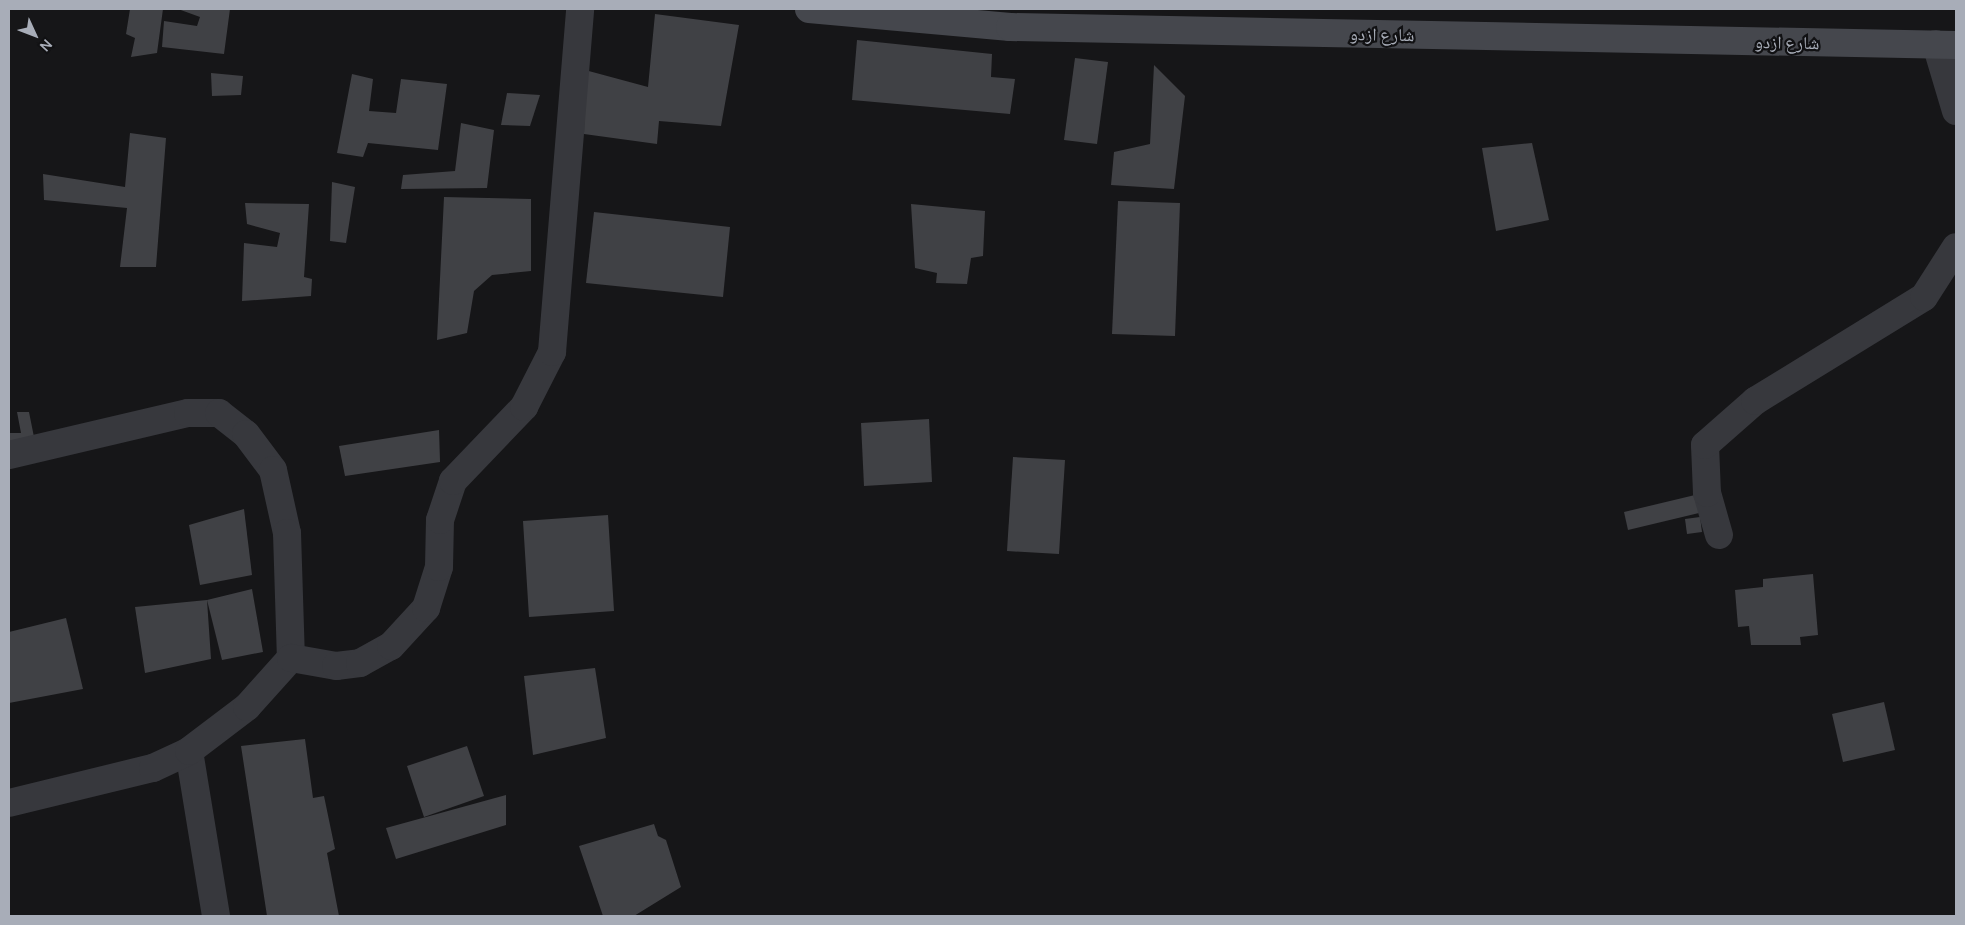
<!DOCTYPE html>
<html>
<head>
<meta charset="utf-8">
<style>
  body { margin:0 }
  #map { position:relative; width:1965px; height:925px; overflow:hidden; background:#161618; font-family:Manrope,"Noto Naskh Arabic",sans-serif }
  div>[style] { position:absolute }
  .building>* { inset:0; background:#404145 }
  .street>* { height:28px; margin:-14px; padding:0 14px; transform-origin:14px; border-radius:14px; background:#37383d }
  .secondary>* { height:28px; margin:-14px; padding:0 14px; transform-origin:14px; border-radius:14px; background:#45474d }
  span { translate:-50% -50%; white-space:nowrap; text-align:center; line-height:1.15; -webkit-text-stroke:4.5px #111113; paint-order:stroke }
  .street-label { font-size:18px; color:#a8adb8 }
  .frame { position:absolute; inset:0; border:10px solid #a8adb8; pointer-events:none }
  .north { position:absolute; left:10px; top:10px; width:50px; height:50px; -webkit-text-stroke:4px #111113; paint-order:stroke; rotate:133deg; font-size:14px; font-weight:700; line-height:20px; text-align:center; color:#a8adb8 }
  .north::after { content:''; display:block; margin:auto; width:18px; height:22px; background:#a8adb8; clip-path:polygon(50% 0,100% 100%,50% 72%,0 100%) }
</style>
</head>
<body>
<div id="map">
  <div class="building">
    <i style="clip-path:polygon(130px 9px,163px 9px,157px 53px,131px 57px,135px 38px,126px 34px)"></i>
    <i style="clip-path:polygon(178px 9px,230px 9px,224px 54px,162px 47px,164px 21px,197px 26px,200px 17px)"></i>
    <i style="clip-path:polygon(655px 14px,739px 25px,721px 126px,659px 121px,657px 144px,584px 134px,585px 70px,648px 87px)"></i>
    <i style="clip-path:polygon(857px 40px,992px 54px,991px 77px,1015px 79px,1010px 114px,852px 100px)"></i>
    <i style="clip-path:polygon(1075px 58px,1108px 62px,1097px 144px,1064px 140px)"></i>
    <i style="clip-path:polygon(1154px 65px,1185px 96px,1174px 189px,1111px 185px,1114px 152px,1150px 144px)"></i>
    <i style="clip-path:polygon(211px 73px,243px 76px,241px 95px,212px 96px)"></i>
    <i style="clip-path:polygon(352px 74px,373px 79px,369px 111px,396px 113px,401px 79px,447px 84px,438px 150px,368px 143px,363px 157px,337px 153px)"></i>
    <i style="clip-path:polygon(507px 93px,540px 95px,530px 126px,501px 125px)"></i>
    <i style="clip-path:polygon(461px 123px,494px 130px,487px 188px,401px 189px,403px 175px,455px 171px)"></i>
    <i style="clip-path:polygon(130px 133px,166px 138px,156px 267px,120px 267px,127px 208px,44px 200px,43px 174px,125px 187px)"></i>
    <i style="clip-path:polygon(1532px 143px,1549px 220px,1496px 231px,1482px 148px)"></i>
    <i style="clip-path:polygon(332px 182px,355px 187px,346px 243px,330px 241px)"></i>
    <i style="clip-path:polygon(444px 197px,531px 199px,531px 271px,492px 275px,474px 291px,467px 333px,437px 340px)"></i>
    <i style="clip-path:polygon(1118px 201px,1180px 203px,1175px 336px,1112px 334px)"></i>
    <i style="clip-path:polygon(245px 203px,309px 204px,304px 277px,312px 279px,311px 296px,242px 301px,244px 243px,277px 247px,280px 233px,247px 224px)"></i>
    <i style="clip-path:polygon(911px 204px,985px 211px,983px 256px,971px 258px,967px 284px,936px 283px,937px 273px,915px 268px)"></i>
    <i style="clip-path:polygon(594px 212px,730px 227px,723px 297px,586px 283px)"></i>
    <i style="clip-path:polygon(17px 412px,29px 412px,35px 442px,10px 448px,9px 433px,21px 433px)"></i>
    <i style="clip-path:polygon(929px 419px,932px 482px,864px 486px,861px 423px)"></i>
    <i style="clip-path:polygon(439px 430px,440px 462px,345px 476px,339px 446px)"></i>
    <i style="clip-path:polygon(1013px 457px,1065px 460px,1059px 554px,1007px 551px)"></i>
    <i style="clip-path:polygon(1695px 495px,1699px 513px,1628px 530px,1624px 512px)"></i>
    <i style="clip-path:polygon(244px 509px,252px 575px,200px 585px,189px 525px)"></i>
    <i style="clip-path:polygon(608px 515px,614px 611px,529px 617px,523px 521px)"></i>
    <i style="clip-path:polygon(1700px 517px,1702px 532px,1687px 534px,1685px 519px)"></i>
    <i style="clip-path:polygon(1813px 574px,1818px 635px,1800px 637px,1801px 645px,1751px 645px,1749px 626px,1738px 627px,1735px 590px,1763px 587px,1763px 579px)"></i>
    <i style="clip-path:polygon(252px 589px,263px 652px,222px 660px,207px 600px,211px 659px,145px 673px,135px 607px,207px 600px)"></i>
    <i style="clip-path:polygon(66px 618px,83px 689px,9px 703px,9px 632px)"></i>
    <i style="clip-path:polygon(595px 668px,606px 738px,533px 755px,524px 676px)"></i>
    <i style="clip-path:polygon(1884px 702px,1895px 750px,1843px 762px,1832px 714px)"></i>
    <i style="clip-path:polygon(305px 739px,313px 798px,324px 796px,335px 849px,327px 853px,339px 916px,267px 916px,241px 746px)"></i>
    <i style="clip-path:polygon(467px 746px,484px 796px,424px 817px,407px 766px)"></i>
    <i style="clip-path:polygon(506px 795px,506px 825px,396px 859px,386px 828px)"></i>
    <i style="clip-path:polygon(654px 824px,658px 836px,666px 840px,681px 887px,634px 916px,603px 916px,579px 846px)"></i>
  </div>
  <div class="street">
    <i style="left:1936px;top:44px;width:70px;rotate:73.4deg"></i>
    <i style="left:9px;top:455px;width:184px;rotate:-13.2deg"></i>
    <i style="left:188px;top:413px;width:31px"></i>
    <i style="left:219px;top:413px;width:34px;rotate:38deg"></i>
    <i style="left:246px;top:434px;width:45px;rotate:53.1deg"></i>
    <i style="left:273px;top:470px;width:65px;rotate:77.5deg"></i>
    <i style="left:287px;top:533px;width:125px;rotate:88.2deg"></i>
    <i style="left:1719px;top:535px;width:44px;rotate:-105.9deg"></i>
    <i style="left:1707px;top:493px;width:48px;rotate:-92.4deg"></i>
    <i style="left:1705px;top:445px;width:67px;rotate:-41.3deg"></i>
    <i style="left:1755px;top:401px;width:198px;rotate:-31.6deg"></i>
    <i style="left:1924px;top:297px;width:59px;rotate:-57.4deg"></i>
    <i style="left:189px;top:751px;width:167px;rotate:80.7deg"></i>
    <i style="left:9px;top:803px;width:148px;rotate:-13.7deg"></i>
    <i style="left:153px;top:768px;width:40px;rotate:-25deg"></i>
    <i style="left:189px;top:751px;width:73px;rotate:-37.2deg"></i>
    <i style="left:247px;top:707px;width:66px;rotate:-48.1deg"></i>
    <i style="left:291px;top:658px;width:46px;rotate:10.1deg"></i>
    <i style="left:336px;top:666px;width:24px;rotate:-7deg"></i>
    <i style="left:360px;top:663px;width:35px;rotate:-29deg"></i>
    <i style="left:391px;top:646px;width:52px;rotate:-47.4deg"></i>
    <i style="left:426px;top:608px;width:43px;rotate:-72.4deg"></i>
    <i style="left:439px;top:567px;width:47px;rotate:-88.8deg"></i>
    <i style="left:440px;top:520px;width:41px;rotate:-71.6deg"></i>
    <i style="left:453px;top:481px;width:103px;rotate:-46.2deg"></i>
    <i style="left:524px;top:407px;width:62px;rotate:-63deg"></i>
    <i style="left:552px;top:352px;width:344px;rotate:-85.3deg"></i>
  </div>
  <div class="secondary">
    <i style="left:809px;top:9px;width:202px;rotate:5.1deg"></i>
    <i style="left:1010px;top:27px;width:946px;rotate:1.09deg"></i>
  </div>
  <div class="street-label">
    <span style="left:1382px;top:34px;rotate:1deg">شارع ازدو</span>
    <span style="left:1787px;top:42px;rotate:1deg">شارع ازدو</span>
  </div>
  <div class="frame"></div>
  <div class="north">N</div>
</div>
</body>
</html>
